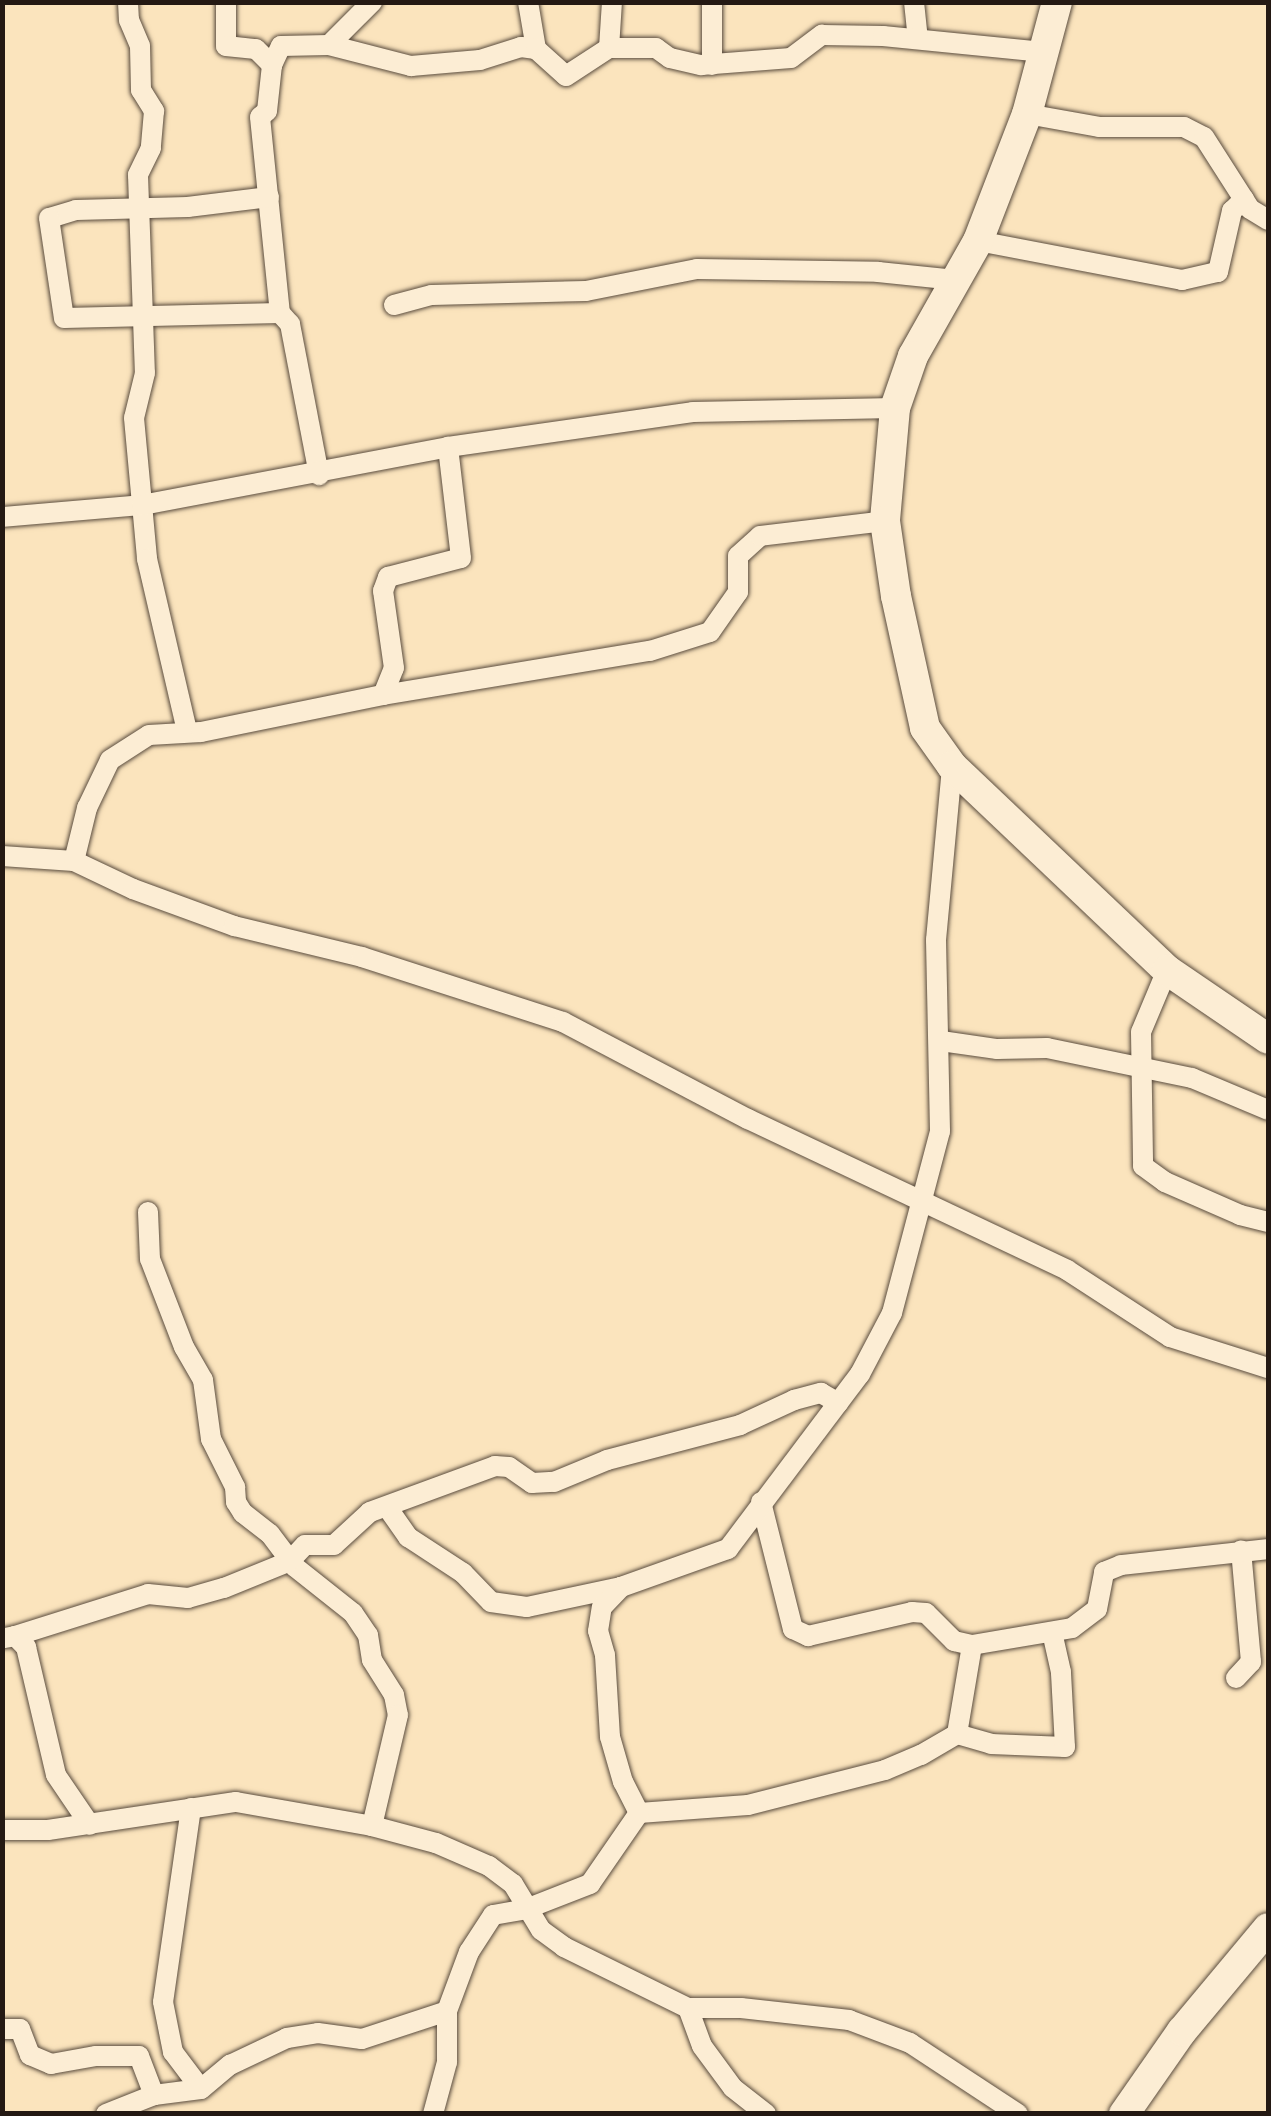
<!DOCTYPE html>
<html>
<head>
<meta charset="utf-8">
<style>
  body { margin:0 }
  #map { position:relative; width:1271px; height:2116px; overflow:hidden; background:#fbe4bd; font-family:"Libre Bodoni",serif }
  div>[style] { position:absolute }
  .roads { filter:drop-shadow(0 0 2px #5a4c3e) drop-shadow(0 0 2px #5a4c3e) }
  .street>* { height:20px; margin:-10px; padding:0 10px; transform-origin:10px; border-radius:10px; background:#fcedd4 }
  .secondary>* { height:30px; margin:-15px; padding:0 15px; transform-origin:15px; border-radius:15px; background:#fcedd4 }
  span { translate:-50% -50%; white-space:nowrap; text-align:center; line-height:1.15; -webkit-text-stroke:8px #fcedd4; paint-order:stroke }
  .frame { position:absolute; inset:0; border:5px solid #241913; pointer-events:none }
</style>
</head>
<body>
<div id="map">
  <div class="roads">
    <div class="street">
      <i style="left:128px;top:2px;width:18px;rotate:87deg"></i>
      <i style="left:129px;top:20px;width:28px;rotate:67deg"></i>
      <i style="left:140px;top:46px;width:44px;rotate:88.7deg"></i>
      <i style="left:141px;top:90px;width:25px;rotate:58deg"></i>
      <i style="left:154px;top:111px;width:37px;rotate:95deg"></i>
      <i style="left:151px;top:148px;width:30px;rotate:116deg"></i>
      <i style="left:138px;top:175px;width:198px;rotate:88deg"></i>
      <i style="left:145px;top:373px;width:46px;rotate:103.7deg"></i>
      <i style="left:134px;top:418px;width:142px;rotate:84.7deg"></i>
      <i style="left:147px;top:559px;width:177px;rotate:76.9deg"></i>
      <i style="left:226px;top:2px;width:44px;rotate:90deg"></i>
      <i style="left:226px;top:46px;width:30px;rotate:6deg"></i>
      <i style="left:256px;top:49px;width:23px;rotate:45deg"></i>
      <i style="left:272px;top:65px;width:46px;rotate:96.2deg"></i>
      <i style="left:267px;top:111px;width:9px;rotate:139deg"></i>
      <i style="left:260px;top:117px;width:197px;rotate:84.2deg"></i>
      <i style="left:280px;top:313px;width:15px;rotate:48deg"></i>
      <i style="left:290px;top:324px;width:154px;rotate:79.1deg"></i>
      <i style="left:528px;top:2px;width:48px;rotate:80.3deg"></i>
      <i style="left:712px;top:2px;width:63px;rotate:90deg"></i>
      <i style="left:914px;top:2px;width:37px;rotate:84deg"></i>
      <i style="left:329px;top:45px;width:61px;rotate:-45deg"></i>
      <i style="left:609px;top:48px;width:46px;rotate:-86.3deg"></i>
      <i style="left:272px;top:65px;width:21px;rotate:-65deg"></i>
      <i style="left:281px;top:46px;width:48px;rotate:-1.2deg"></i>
      <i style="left:329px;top:45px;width:85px;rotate:14.4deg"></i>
      <i style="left:411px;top:66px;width:69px;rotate:-5deg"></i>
      <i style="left:480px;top:60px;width:43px;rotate:-17.6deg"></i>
      <i style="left:521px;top:47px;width:15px;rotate:8deg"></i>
      <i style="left:536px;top:49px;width:40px;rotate:42deg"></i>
      <i style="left:566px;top:76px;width:51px;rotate:-33.1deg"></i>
      <i style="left:609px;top:48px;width:47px"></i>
      <i style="left:656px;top:48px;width:17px;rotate:36deg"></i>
      <i style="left:670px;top:58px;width:32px;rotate:13deg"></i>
      <i style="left:701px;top:65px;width:90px;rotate:-4.4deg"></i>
      <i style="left:791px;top:58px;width:39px;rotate:-37deg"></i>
      <i style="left:822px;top:35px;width:61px;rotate:0.9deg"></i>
      <i style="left:883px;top:36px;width:161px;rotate:5.7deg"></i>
      <i style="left:1027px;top:114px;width:73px;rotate:10.2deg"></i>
      <i style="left:1099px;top:127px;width:85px"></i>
      <i style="left:1184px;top:127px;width:22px;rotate:27deg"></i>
      <i style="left:1204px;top:137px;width:85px;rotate:57.4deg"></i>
      <i style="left:1250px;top:209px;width:21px;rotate:31deg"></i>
      <i style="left:269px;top:197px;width:82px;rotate:173deg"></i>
      <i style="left:188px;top:207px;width:112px;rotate:178.5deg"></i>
      <i style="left:76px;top:210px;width:28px;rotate:163deg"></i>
      <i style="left:49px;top:218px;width:101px;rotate:81.5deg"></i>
      <i style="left:64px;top:318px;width:216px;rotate:-1.3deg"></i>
      <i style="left:978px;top:241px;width:208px;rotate:10.8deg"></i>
      <i style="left:1182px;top:280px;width:37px;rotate:-13deg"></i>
      <i style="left:1218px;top:272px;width:63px;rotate:-77.1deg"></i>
      <i style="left:1232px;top:211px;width:17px;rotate:-45deg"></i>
      <i style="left:394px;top:305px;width:39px;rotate:-15deg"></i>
      <i style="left:432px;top:295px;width:154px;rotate:-1.5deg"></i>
      <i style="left:586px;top:291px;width:113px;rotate:-11.2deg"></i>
      <i style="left:697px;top:269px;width:181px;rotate:0.9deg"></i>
      <i style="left:878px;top:272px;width:78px;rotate:5.9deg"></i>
      <i style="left:2px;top:517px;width:141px;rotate:-4.9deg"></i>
      <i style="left:142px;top:505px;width:311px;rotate:-10.7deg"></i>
      <i style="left:448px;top:447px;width:247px;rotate:-8.1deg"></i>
      <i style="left:693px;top:412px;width:202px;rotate:-1.1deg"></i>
      <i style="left:383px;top:695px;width:29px;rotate:-68deg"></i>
      <i style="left:394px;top:668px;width:78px;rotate:-98.1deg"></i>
      <i style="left:383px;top:591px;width:15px;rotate:-70deg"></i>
      <i style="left:388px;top:577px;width:75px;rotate:-14.6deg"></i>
      <i style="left:461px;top:558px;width:112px;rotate:-96.7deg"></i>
      <i style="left:2px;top:856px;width:72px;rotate:4deg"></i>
      <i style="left:74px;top:861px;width:65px;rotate:25.4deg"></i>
      <i style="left:133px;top:889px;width:108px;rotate:20.1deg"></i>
      <i style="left:234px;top:926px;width:132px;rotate:13.6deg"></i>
      <i style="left:362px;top:957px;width:211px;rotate:17.9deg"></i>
      <i style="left:563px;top:1022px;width:209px;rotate:27.7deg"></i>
      <i style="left:748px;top:1119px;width:353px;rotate:25.3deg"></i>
      <i style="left:1067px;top:1270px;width:123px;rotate:33deg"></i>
      <i style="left:1170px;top:1337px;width:103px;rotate:17.6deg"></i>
      <i style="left:74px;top:861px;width:55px;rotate:-76.2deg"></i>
      <i style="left:87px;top:808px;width:53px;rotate:-64.4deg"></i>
      <i style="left:110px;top:760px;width:46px;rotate:-32.7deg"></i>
      <i style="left:149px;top:735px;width:52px;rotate:-3.3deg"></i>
      <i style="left:201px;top:732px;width:186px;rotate:-11.5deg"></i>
      <i style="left:383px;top:695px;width:271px;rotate:-9.4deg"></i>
      <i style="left:650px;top:651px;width:63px;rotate:-17.6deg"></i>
      <i style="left:710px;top:632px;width:49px;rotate:-55deg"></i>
      <i style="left:738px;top:592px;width:36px;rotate:-90deg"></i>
      <i style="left:738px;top:556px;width:30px;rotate:-42deg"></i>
      <i style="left:760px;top:536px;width:126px;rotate:-6.8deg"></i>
      <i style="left:1167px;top:970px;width:67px;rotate:112.8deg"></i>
      <i style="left:1141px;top:1032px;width:134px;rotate:89.1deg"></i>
      <i style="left:1143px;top:1166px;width:27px;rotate:36deg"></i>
      <i style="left:1165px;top:1182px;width:82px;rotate:23.7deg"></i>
      <i style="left:1240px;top:1215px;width:29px;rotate:14deg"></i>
      <i style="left:941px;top:1041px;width:57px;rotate:8.1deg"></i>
      <i style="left:997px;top:1049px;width:50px;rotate:-1.1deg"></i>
      <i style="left:1047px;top:1048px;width:148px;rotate:11.7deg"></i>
      <i style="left:1192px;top:1078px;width:82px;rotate:22.8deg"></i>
      <i style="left:148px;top:1212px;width:47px;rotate:87.6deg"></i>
      <i style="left:150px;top:1259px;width:94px;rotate:68.9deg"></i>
      <i style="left:184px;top:1347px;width:38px;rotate:60deg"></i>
      <i style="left:203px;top:1380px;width:60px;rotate:82.3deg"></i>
      <i style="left:211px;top:1439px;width:54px;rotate:63.4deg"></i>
      <i style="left:235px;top:1487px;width:15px;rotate:86deg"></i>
      <i style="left:236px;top:1502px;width:13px;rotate:58deg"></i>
      <i style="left:243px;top:1513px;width:34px;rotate:38deg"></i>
      <i style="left:270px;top:1534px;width:41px;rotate:52.9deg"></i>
      <i style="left:295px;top:1567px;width:74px;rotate:38.4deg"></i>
      <i style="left:353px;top:1613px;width:27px;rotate:56deg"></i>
      <i style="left:368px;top:1635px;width:25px;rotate:81deg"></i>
      <i style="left:372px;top:1660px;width:41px;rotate:57.8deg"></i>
      <i style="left:394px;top:1695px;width:20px;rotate:79deg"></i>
      <i style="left:398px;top:1715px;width:114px;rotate:103.2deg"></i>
      <i style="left:761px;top:1502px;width:131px;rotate:75.9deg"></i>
      <i style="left:793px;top:1629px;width:17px;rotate:25deg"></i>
      <i style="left:808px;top:1636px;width:107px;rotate:-13deg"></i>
      <i style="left:912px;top:1612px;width:14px;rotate:4deg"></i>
      <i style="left:926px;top:1613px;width:40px;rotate:45deg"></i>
      <i style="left:954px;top:1641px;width:18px;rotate:13deg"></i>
      <i style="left:387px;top:1507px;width:37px;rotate:55deg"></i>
      <i style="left:408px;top:1537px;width:66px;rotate:33.2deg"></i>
      <i style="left:463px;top:1573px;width:40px;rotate:46deg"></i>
      <i style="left:491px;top:1602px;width:36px;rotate:8deg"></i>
      <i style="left:527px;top:1607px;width:96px;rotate:-12deg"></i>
      <i style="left:621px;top:1587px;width:114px;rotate:-19.6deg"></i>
      <i style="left:728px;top:1549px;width:219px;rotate:-53deg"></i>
      <i style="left:860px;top:1374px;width:69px;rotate:-62.3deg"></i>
      <i style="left:892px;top:1313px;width:188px;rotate:-75.2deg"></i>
      <i style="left:940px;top:1131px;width:191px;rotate:-91.2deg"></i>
      <i style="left:936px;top:940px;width:175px;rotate:-84.7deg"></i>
      <i style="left:15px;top:1636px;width:139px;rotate:-17.5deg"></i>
      <i style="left:148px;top:1594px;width:40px;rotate:5.7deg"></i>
      <i style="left:188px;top:1598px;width:37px;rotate:-16deg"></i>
      <i style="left:224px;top:1588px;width:71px;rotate:-22.2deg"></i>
      <i style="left:290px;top:1561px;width:22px;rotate:-47deg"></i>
      <i style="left:305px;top:1545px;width:29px"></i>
      <i style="left:334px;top:1545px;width:49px;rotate:-42.5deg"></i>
      <i style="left:370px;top:1512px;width:133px;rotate:-20.2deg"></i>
      <i style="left:495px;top:1466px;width:14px;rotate:4deg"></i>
      <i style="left:509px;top:1467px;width:28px;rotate:35deg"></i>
      <i style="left:532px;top:1483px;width:22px;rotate:-3deg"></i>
      <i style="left:554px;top:1482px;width:57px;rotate:-22.5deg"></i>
      <i style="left:607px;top:1460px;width:138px;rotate:-14.7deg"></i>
      <i style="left:740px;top:1425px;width:60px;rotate:-24.8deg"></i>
      <i style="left:794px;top:1400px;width:28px;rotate:-15deg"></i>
      <i style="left:821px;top:1393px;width:20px;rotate:30deg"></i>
      <i style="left:5px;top:1638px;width:10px;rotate:-11deg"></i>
      <i style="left:15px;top:1636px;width:16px;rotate:45deg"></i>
      <i style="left:26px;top:1647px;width:131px;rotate:76.8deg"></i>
      <i style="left:56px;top:1775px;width:60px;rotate:55.8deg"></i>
      <i style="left:1236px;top:1678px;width:22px;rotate:-47deg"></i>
      <i style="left:1251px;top:1662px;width:112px;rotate:-95.1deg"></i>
      <i style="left:957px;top:1734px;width:35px;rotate:16deg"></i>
      <i style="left:991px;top:1744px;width:74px;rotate:2.3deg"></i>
      <i style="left:1065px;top:1747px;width:75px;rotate:-93.1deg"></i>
      <i style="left:1061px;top:1672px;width:41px;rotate:-102.7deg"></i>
      <i style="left:191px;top:1808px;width:196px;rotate:98.2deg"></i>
      <i style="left:163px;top:2002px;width:51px;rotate:78.7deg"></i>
      <i style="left:173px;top:2052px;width:46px;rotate:52.9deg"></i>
      <i style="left:639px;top:1813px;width:109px;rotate:-4.2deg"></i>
      <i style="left:748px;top:1805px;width:141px;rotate:-14.3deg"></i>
      <i style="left:885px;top:1770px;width:39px;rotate:-23deg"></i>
      <i style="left:921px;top:1755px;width:42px;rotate:-30.3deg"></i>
      <i style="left:957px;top:1734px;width:90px;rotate:-80.4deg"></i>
      <i style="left:972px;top:1645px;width:101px;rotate:-9.6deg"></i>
      <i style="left:1072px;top:1628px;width:31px;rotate:-37deg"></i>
      <i style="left:1097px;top:1609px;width:38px;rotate:-79deg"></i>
      <i style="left:1104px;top:1572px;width:18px;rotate:-22deg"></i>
      <i style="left:1121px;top:1565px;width:148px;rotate:-6.2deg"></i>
      <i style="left:2px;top:1830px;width:46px"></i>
      <i style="left:48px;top:1830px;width:190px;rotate:-8.5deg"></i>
      <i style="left:236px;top:1802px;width:138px;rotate:10deg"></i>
      <i style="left:372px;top:1826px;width:66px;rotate:14.9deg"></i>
      <i style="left:436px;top:1843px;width:58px;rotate:23.5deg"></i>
      <i style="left:489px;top:1866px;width:30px;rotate:37deg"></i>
      <i style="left:513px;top:1884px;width:54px;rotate:58.7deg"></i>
      <i style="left:541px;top:1930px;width:29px;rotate:36deg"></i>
      <i style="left:564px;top:1947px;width:138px;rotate:26.2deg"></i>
      <i style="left:688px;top:2008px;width:40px;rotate:69.8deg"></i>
      <i style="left:702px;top:2046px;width:52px;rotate:53.6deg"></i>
      <i style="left:733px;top:2088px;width:42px;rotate:38.2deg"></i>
      <i style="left:688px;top:2008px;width:53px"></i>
      <i style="left:741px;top:2008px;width:109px;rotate:6.3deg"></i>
      <i style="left:849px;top:2020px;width:65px;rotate:20.7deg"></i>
      <i style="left:910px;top:2043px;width:129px;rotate:33.3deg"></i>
      <i style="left:2px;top:2029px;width:18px"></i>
      <i style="left:20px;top:2029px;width:28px;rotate:69deg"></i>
      <i style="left:30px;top:2055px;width:23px;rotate:23deg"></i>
      <i style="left:51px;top:2064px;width:46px;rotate:-10.1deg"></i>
      <i style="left:96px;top:2056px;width:43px"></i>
      <i style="left:139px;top:2056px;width:42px;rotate:69deg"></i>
      <i style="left:106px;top:2114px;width:52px;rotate:-21.6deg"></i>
      <i style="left:154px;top:2095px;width:47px;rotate:-7.3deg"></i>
      <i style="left:201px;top:2089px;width:38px;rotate:-40deg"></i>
      <i style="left:230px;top:2065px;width:63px;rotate:-25.3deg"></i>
      <i style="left:287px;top:2038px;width:31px;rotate:-9deg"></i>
      <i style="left:318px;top:2033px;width:44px;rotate:7.8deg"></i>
      <i style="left:362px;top:2039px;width:89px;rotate:-18.2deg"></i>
      <i style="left:433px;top:2114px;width:54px;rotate:-74.9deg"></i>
      <i style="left:447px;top:2062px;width:51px;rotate:-90deg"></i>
      <i style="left:447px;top:2011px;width:63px;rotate:-69.6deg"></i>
      <i style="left:469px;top:1952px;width:44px;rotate:-57deg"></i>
      <i style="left:493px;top:1915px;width:34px;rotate:-10deg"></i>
      <i style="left:526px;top:1909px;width:69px;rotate:-21.3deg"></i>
      <i style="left:590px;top:1884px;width:86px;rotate:-55.4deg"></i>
      <i style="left:639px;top:1813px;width:35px;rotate:-117deg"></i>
      <i style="left:623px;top:1782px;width:47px;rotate:-106.1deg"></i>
      <i style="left:610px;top:1737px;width:82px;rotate:-93.5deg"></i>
      <i style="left:605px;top:1655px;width:25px;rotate:-106deg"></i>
      <i style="left:598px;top:1631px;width:24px;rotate:-81deg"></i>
      <i style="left:602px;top:1607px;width:28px;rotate:-46deg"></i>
    </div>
    <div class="secondary">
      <i style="left:1057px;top:2px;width:116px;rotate:105deg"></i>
      <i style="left:1027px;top:114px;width:136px;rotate:111.1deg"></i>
      <i style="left:978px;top:241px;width:132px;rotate:119.5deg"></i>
      <i style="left:913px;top:356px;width:55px;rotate:109.1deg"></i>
      <i style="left:895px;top:408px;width:113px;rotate:95.1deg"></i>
      <i style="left:885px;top:521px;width:76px;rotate:81.7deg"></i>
      <i style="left:896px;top:596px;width:135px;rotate:77.6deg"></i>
      <i style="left:925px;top:728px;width:47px;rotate:54.6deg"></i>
      <i style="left:952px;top:766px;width:296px;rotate:43.5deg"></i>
      <i style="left:1167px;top:970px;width:122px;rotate:34.3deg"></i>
      <i style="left:1124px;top:2114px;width:101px;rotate:-55.1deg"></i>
      <i style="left:1182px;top:2031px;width:134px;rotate:-50.1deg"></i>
    </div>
  </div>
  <div class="frame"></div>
</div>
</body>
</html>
